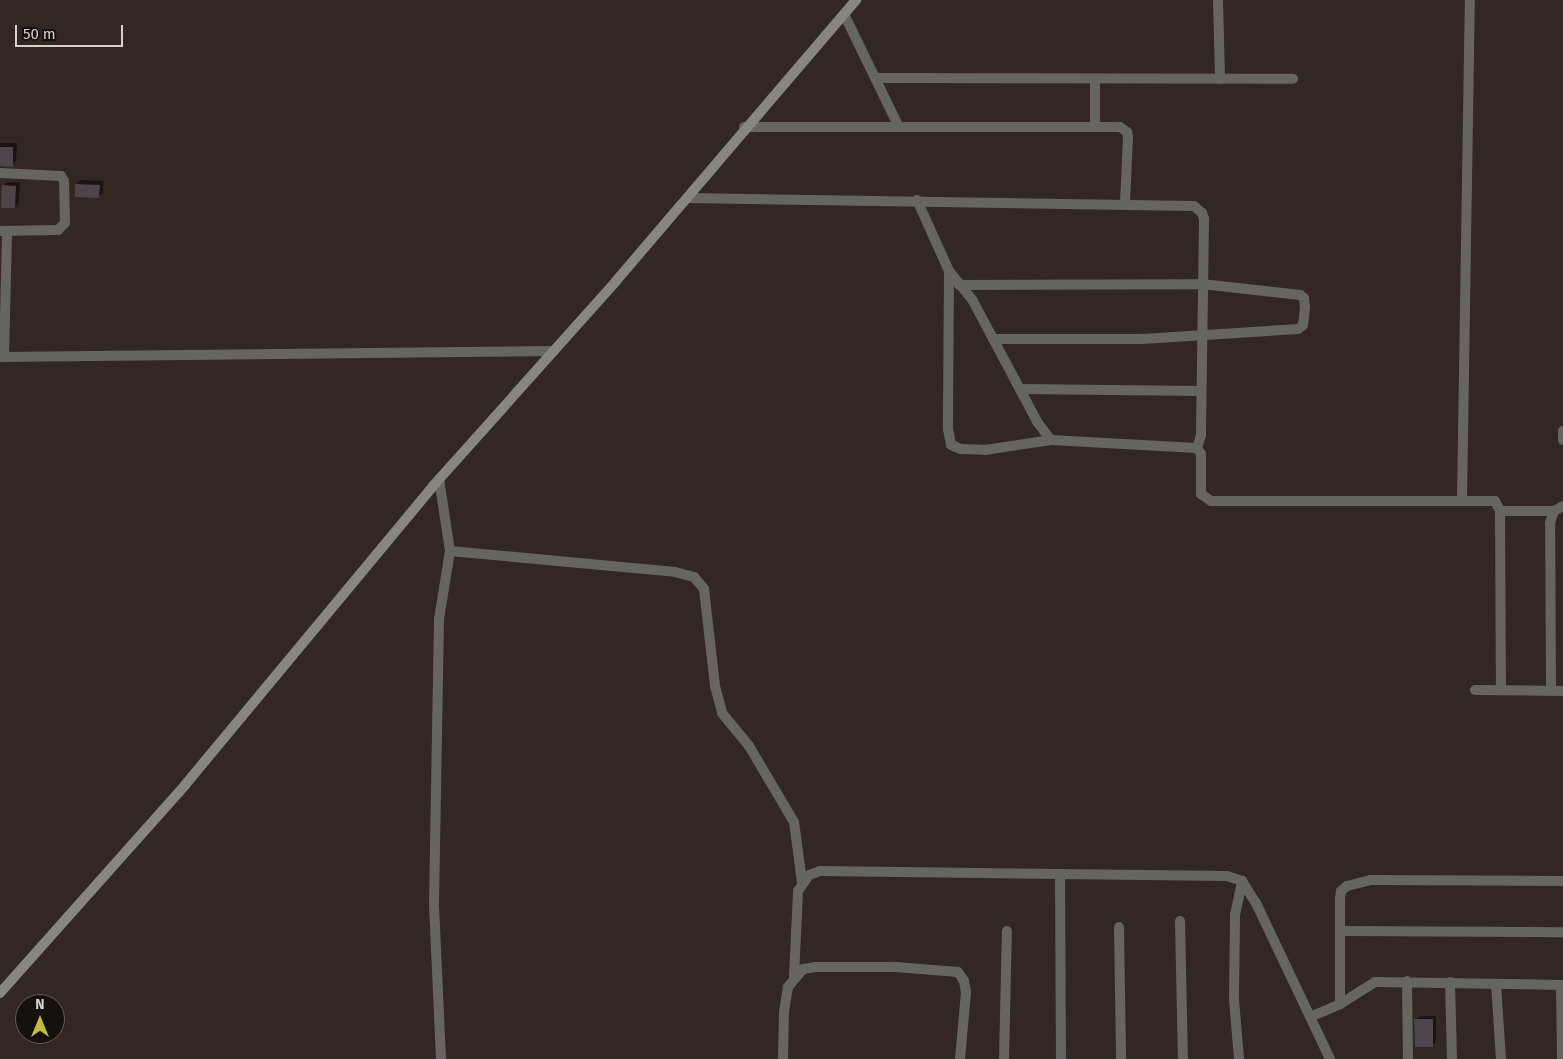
<!DOCTYPE html>
<html>
<head>
<meta charset="utf-8">
<style>
  body { margin:0 }
  #map { position:relative; width:1563px; height:1059px; overflow:hidden; background:#322723; font-family:"Fira Sans",sans-serif }
  div>[style] { position:absolute }
  .shadow>* { inset:0; background:#0007 }
  .building>* { inset:0; background:#4d444c }
  .street>* { height:10px; margin:-5px; padding:0 5px; transform-origin:5px; border-radius:5px; background:#666560 }
  .secondary>* { height:10px; margin:-5px; padding:0 5px; transform-origin:5px; border-radius:5px; background:#88867e }
  span { translate:-50% -50%; white-space:nowrap; text-align:center; line-height:1.15; -webkit-text-stroke:4px #16110f; paint-order:stroke }
  .north { position:absolute; left:15px; top:994px; width:50px; height:50px; box-sizing:border-box; background:#16110f; border:1px solid #645d5b; border-radius:50%; rotate:0deg; font-size:14px; font-weight:700; line-height:20px; text-align:center; color:#d8d0cd }
  .north::after { content:''; display:block; margin:auto; width:18px; height:22px; background:#bfbe41; clip-path:polygon(50% 0,100% 100%,50% 72%,0 100%) }
  .scale { position:absolute; left:15px; top:25px; width:108px; height:22px; box-sizing:border-box; border:2px solid #d8d0cd; border-top:0; padding-left:6px; font-size:15px; line-height:18px; white-space:nowrap; color:#d8d0cd; -webkit-text-stroke:4px #16110f; paint-order:stroke }
</style>
</head>
<body>
<div id="map">
  <div class="shadow">
    <i style="clip-path:polygon(0 143px,17px 143px,16px 161px,12px 166px,0 166px)"></i>
    <i style="clip-path:polygon(80px 180px,103px 181px,103px 192px,99px 197px,76px 184px)"></i>
    <i style="clip-path:polygon(7px 182px,20px 182px,19px 203px,15px 207px,3px 186px)"></i>
    <i style="clip-path:polygon(1420px 1016px,1436px 1016px,1436px 1042px,1432px 1046px,1416px 1020px)"></i>
  </div>
  <div class="building">
    <i style="clip-path:polygon(0 147px,13px 147px,13px 167px,0 166px)"></i>
    <i style="clip-path:polygon(75px 184px,100px 185px,99px 198px,75px 197px)"></i>
    <i style="clip-path:polygon(2px 185px,16px 186px,15px 208px,1px 208px)"></i>
    <i style="clip-path:polygon(1414px 1019px,1433px 1019px,1433px 1047px,1415px 1047px)"></i>
  </div>
  <div class="street">
    <i style="left:1218px;top:0;width:79px;rotate:88.5deg"></i>
    <i style="left:844px;top:14px;width:123px;rotate:64.1deg"></i>
    <i style="left:877px;top:78px;width:416px;rotate:0.1deg"></i>
    <i style="left:1095px;top:126px;width:47px;rotate:-90deg"></i>
    <i style="left:744px;top:127px;width:376px"></i>
    <i style="left:1120px;top:127px;width:9px;rotate:36deg"></i>
    <i style="left:1127px;top:132px;width:5px;rotate:79deg"></i>
    <i style="left:1128px;top:137px;width:65px;rotate:92.6deg"></i>
    <i style="left:0;top:173px;width:61px;rotate:2.8deg"></i>
    <i style="left:61px;top:176px;width:6px;rotate:59deg"></i>
    <i style="left:64px;top:181px;width:42px;rotate:88.6deg"></i>
    <i style="left:65px;top:223px;width:10px;rotate:135deg"></i>
    <i style="left:58px;top:230px;width:58px;rotate:179deg"></i>
    <i style="left:687px;top:198px;width:507px;rotate:0.9deg"></i>
    <i style="left:1194px;top:206px;width:11px;rotate:41deg"></i>
    <i style="left:1202px;top:213px;width:6px;rotate:72deg"></i>
    <i style="left:1204px;top:219px;width:216px;rotate:90.8deg"></i>
    <i style="left:1201px;top:435px;width:14px;rotate:107deg"></i>
    <i style="left:917px;top:200px;width:78px;rotate:65.7deg"></i>
    <i style="left:949px;top:271px;width:38px;rotate:51deg"></i>
    <i style="left:973px;top:301px;width:138px;rotate:62deg"></i>
    <i style="left:1038px;top:423px;width:21px;rotate:53deg"></i>
    <i style="left:1051px;top:440px;width:146px;rotate:3.1deg"></i>
    <i style="left:1197px;top:448px;width:7px;rotate:56deg"></i>
    <i style="left:1201px;top:454px;width:40px;rotate:90deg"></i>
    <i style="left:1201px;top:494px;width:12px;rotate:35deg"></i>
    <i style="left:1211px;top:501px;width:284px"></i>
    <i style="left:1495px;top:501px;width:11px;rotate:63deg"></i>
    <i style="left:1500px;top:511px;width:179px;rotate:89.7deg"></i>
    <i style="left:949px;top:272px;width:157px;rotate:90.4deg"></i>
    <i style="left:948px;top:429px;width:16px;rotate:79deg"></i>
    <i style="left:951px;top:445px;width:11px;rotate:22deg"></i>
    <i style="left:961px;top:449px;width:24px;rotate:2deg"></i>
    <i style="left:985px;top:450px;width:67px;rotate:-8.6deg"></i>
    <i style="left:959px;top:285px;width:243px;rotate:-0.2deg"></i>
    <i style="left:1202px;top:284px;width:99px;rotate:6.4deg"></i>
    <i style="left:1300px;top:295px;width:5px;rotate:37deg"></i>
    <i style="left:1304px;top:298px;width:9px;rotate:84deg"></i>
    <i style="left:1305px;top:307px;width:18px;rotate:96deg"></i>
    <i style="left:1303px;top:325px;width:6px;rotate:141deg"></i>
    <i style="left:1298px;top:329px;width:156px;rotate:176.3deg"></i>
    <i style="left:1142px;top:339px;width:149px;rotate:180deg"></i>
    <i style="left:0;top:357px;width:554px;rotate:-0.62deg"></i>
    <i style="left:4px;top:357px;width:126px;rotate:-88.6deg"></i>
    <i style="left:1020px;top:389px;width:181px;rotate:0.6deg"></i>
    <i style="left:1563px;top:440px;width:9px;rotate:-90deg"></i>
    <i style="left:439px;top:479px;width:73px;rotate:81.3deg"></i>
    <i style="left:450px;top:551px;width:226px;rotate:5.3deg"></i>
    <i style="left:675px;top:572px;width:20px;rotate:15deg"></i>
    <i style="left:694px;top:577px;width:16px;rotate:50deg"></i>
    <i style="left:704px;top:589px;width:98px;rotate:83.5deg"></i>
    <i style="left:715px;top:686px;width:28px;rotate:75deg"></i>
    <i style="left:722px;top:713px;width:43px;rotate:50.7deg"></i>
    <i style="left:749px;top:746px;width:88px;rotate:59.4deg"></i>
    <i style="left:794px;top:822px;width:61px;rotate:82.4deg"></i>
    <i style="left:1462px;top:499px;width:499px;rotate:-89.1deg"></i>
    <i style="left:1500px;top:511px;width:54px"></i>
    <i style="left:1475px;top:690px;width:88px;rotate:0.7deg"></i>
    <i style="left:1551px;top:690px;width:167px;rotate:-90.3deg"></i>
    <i style="left:1550px;top:523px;width:13px;rotate:-72deg"></i>
    <i style="left:1554px;top:511px;width:10px;rotate:-29deg"></i>
    <i style="left:1060px;top:875px;width:184px;rotate:89.7deg"></i>
    <i style="left:1180px;top:921px;width:138px;rotate:88.8deg"></i>
    <i style="left:1119px;top:927px;width:132px;rotate:89.1deg"></i>
    <i style="left:1340px;top:931px;width:223px;rotate:0.3deg"></i>
    <i style="left:794px;top:977px;width:86px;rotate:-87.3deg"></i>
    <i style="left:798px;top:891px;width:19px;rotate:-55deg"></i>
    <i style="left:809px;top:875px;width:12px;rotate:-20deg"></i>
    <i style="left:820px;top:871px;width:407px;rotate:0.7deg"></i>
    <i style="left:1227px;top:876px;width:16px;rotate:18deg"></i>
    <i style="left:1242px;top:881px;width:26px;rotate:58deg"></i>
    <i style="left:1256px;top:903px;width:173px;rotate:64.6deg"></i>
    <i style="left:1407px;top:981px;width:78px;rotate:89.3deg"></i>
    <i style="left:1450px;top:982px;width:77px;rotate:88.5deg"></i>
    <i style="left:1496px;top:984px;width:75px;rotate:86.2deg"></i>
    <i style="left:1561px;top:985px;width:74px;rotate:89.2deg"></i>
    <i style="left:1340px;top:1004px;width:106px;rotate:-90deg"></i>
    <i style="left:1340px;top:898px;width:7px;rotate:-82deg"></i>
    <i style="left:1341px;top:891px;width:8px;rotate:-40deg"></i>
    <i style="left:1347px;top:886px;width:25px;rotate:-14deg"></i>
    <i style="left:1371px;top:880px;width:192px;rotate:0.3deg"></i>
    <i style="left:1310px;top:1017px;width:33px;rotate:-23deg"></i>
    <i style="left:1340px;top:1004px;width:41px;rotate:-32.2deg"></i>
    <i style="left:1375px;top:982px;width:188px;rotate:0.9deg"></i>
    <i style="left:441px;top:1059px;width:154px;rotate:-92.6deg"></i>
    <i style="left:434px;top:905px;width:286px;rotate:-89deg"></i>
    <i style="left:439px;top:619px;width:69px;rotate:-80.8deg"></i>
    <i style="left:783px;top:1059px;width:47px;rotate:-88.8deg"></i>
    <i style="left:784px;top:1012px;width:25px;rotate:-81deg"></i>
    <i style="left:788px;top:987px;width:23px;rotate:-50deg"></i>
    <i style="left:803px;top:969px;width:12px;rotate:-9deg"></i>
    <i style="left:815px;top:967px;width:81px"></i>
    <i style="left:896px;top:967px;width:62px;rotate:4.6deg"></i>
    <i style="left:958px;top:972px;width:11px;rotate:56deg"></i>
    <i style="left:964px;top:981px;width:11px;rotate:80deg"></i>
    <i style="left:966px;top:992px;width:67px;rotate:95.1deg"></i>
    <i style="left:1004px;top:1059px;width:128px;rotate:-88.7deg"></i>
    <i style="left:1239px;top:1059px;width:60px;rotate:-94.8deg"></i>
    <i style="left:1234px;top:999px;width:84px;rotate:-89.3deg"></i>
    <i style="left:1235px;top:915px;width:35px;rotate:-78deg"></i>
  </div>
  <div class="secondary">
    <i style="left:0;top:993px;width:278px;rotate:-48.3deg"></i>
    <i style="left:185px;top:785px;width:388px;rotate:-50.3deg"></i>
    <i style="left:433px;top:486px;width:275px;rotate:-48.2deg"></i>
    <i style="left:616px;top:281px;width:370px;rotate:-49.5deg"></i>
  </div>
  <div class="north">N</div>
  <div class="scale">50 m</div>
</div>
</body>
</html>
